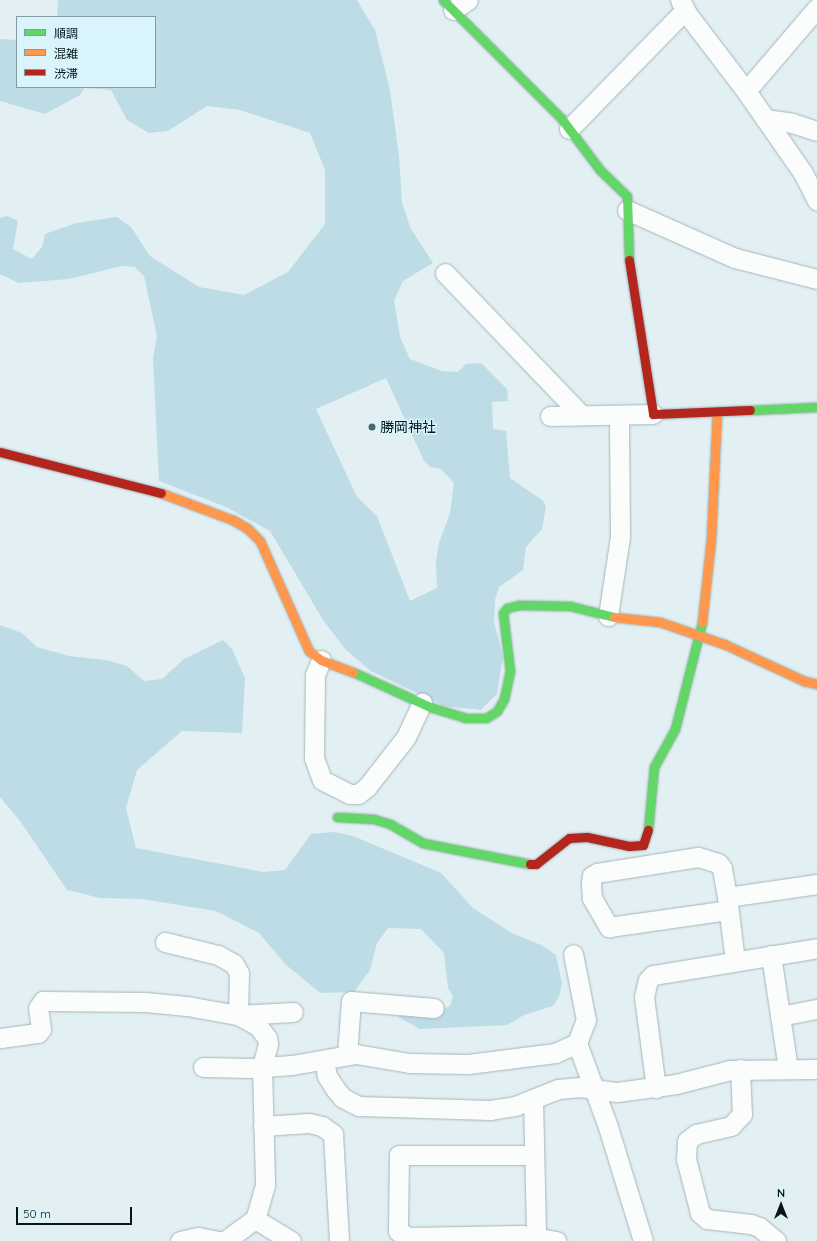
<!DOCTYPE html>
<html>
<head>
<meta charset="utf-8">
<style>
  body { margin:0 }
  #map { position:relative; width:817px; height:1241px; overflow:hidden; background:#e2f0f4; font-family:Quicksand,"Noto Sans JP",sans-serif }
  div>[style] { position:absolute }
  .green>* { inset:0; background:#bedce5 }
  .roads { filter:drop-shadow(0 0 1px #a5b4b8) drop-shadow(0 0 1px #a5b4b8) }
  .street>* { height:19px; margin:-9.5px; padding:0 9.5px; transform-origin:9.5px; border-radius:9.5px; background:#fbfdfd }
  .fast>* { height:9px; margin:-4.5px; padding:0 4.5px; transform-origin:4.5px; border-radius:4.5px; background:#63d668 }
  .slow>* { height:9px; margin:-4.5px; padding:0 4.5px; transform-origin:4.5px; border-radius:4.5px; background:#ff974d }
  .jam>* { height:9px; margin:-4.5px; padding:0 4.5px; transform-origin:4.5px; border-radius:4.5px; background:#b3261e }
  .dots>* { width:11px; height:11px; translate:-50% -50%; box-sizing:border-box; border:2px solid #daf4fc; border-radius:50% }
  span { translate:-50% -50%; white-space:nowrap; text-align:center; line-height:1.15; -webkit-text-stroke:3px #daf4fc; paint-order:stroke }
  .poi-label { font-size:14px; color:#05151a }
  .left { translate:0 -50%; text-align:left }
  .legend { position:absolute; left:16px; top:16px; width:140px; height:72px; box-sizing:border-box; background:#daf4fc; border:1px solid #859ba2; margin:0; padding:5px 7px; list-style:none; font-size:12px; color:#05151a }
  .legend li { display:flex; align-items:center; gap:8px; height:20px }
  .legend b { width:20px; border:1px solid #859ba2 }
  .north { position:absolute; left:761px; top:1185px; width:40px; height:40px; -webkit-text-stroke:3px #daf4fc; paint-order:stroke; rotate:0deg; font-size:11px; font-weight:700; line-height:16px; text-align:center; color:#05151a }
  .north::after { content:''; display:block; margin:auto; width:14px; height:18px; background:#05151a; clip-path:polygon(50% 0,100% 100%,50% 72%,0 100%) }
  .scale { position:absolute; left:16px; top:1207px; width:116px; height:18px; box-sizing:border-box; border:2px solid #05151a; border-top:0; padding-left:5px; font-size:12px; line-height:14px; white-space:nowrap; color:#05151a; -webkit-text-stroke:3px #daf4fc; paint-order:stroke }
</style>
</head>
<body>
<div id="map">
  <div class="green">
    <i style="clip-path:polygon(evenodd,58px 0,357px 0,375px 30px,390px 90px,399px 156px,402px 203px,411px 229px,433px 263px,403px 281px,394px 300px,400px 337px,410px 359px,442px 371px,458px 372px,466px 364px,481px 363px,507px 389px,508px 401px,492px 402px,493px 429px,506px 431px,510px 478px,542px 500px,546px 506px,542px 529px,526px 547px,523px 570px,499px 587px,495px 600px,494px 622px,503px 656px,497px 694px,481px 710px,444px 706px,371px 671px,346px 650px,323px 620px,270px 531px,226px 507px,159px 481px,153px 359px,157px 336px,144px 276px,135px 267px,122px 266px,69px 279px,19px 283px,0 274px,0 218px,7px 216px,18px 221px,13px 249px,32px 259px,42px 247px,45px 234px,76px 223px,117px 217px,131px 227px,150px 256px,199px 287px,244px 295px,288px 272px,325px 224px,325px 170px,310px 133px,240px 110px,207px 106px,168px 131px,149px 133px,127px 120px,111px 90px,84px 88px,80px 95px,45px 114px,0 101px,0 39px,17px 40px,17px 87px,155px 87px,155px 17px,57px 17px,58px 0,386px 378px,424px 461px,430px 467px,441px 469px,454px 483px,450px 513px,439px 543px,436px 562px,437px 588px,410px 601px,377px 516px,357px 497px,316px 409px,386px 378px)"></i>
    <i style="clip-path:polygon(0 625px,22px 633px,37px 647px,69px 656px,106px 660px,127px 666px,144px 681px,162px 679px,184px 659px,223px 640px,232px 649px,245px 678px,242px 733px,182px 731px,137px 770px,126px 808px,136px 848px,264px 872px,285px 870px,311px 834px,334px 832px,353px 836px,441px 873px,473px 908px,512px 933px,541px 945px,556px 955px,562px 983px,559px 997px,553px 1006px,524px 1015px,507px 1025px,420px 1029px,398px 1017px,401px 1011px,438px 1011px,450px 1006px,453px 996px,448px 988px,444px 953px,421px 929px,388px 928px,377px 943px,370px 970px,354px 992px,320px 993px,285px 964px,259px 933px,216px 911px,142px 899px,100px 898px,67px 890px,20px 821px,0 797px)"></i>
  </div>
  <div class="roads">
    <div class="street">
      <i style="left:680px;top:0;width:17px;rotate:62deg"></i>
      <i style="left:688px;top:15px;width:96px;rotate:52.7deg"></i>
      <i style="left:746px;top:91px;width:100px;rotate:55.2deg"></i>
      <i style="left:803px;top:173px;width:31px;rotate:63deg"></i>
      <i style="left:453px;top:10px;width:18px;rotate:-34deg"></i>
      <i style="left:746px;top:91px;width:109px;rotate:-49.5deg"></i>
      <i style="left:765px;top:119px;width:27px;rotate:8deg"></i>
      <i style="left:792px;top:123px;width:26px;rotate:18deg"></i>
      <i style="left:569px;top:129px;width:166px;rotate:-45.7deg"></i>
      <i style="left:627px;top:210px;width:118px;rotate:24deg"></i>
      <i style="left:735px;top:258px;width:85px;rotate:14.4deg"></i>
      <i style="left:445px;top:273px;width:197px;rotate:46.2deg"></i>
      <i style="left:550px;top:416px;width:103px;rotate:-1.1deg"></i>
      <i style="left:608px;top:616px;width:80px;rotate:-81.4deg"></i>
      <i style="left:620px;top:537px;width:122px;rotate:-90.5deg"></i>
      <i style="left:321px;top:660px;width:16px;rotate:112deg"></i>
      <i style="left:315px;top:675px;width:83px;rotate:90.7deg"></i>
      <i style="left:314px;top:758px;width:23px;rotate:70deg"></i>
      <i style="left:322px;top:780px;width:31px;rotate:27deg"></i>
      <i style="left:350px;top:794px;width:8px"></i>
      <i style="left:358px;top:794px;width:11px;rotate:-38deg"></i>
      <i style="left:367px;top:787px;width:63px;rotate:-52deg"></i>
      <i style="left:406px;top:737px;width:38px;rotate:-65deg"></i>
      <i style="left:727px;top:897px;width:29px;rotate:-100deg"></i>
      <i style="left:722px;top:868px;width:6px;rotate:-129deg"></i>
      <i style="left:718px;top:863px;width:21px;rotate:-163deg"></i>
      <i style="left:698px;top:857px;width:102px;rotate:171deg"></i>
      <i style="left:597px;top:873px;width:6px;rotate:149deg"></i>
      <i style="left:592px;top:876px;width:8px;rotate:97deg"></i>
      <i style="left:591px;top:884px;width:14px;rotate:86deg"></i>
      <i style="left:592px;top:898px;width:34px;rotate:60deg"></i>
      <i style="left:609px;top:927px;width:120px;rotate:-8.1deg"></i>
      <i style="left:165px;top:942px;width:55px;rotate:13.8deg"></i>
      <i style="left:218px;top:955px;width:18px;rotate:29deg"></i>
      <i style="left:234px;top:964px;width:10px;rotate:61deg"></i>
      <i style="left:239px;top:973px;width:42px;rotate:91.4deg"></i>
      <i style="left:238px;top:1015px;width:55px;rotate:-3.1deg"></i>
      <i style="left:771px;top:955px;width:115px;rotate:81.5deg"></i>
      <i style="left:735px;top:961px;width:64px;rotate:-97.1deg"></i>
      <i style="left:727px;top:897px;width:91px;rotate:-8.2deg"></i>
      <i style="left:780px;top:1016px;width:38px;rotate:-11deg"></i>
      <i style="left:1px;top:1038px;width:37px;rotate:-8deg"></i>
      <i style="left:38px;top:1033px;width:5px;rotate:-53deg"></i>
      <i style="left:41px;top:1029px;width:21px;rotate:-98deg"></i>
      <i style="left:38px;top:1008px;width:9px;rotate:-54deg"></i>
      <i style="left:43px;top:1001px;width:102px;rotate:0.6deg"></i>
      <i style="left:145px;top:1002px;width:42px;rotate:5.4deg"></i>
      <i style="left:187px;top:1006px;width:52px;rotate:10deg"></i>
      <i style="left:238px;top:1015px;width:23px;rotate:29deg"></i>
      <i style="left:258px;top:1026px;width:15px;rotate:53deg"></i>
      <i style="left:267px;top:1038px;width:6px;rotate:81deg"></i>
      <i style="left:268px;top:1044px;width:24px;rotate:105deg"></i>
      <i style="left:262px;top:1067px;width:118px;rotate:88.5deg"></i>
      <i style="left:265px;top:1185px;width:35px;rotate:106deg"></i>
      <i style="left:255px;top:1219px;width:37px;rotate:144deg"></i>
      <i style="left:577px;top:1043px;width:90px;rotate:69.7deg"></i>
      <i style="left:608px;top:1127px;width:119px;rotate:72.9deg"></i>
      <i style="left:347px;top:1055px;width:54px;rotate:-85.8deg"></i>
      <i style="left:351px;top:1001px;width:83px;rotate:4.8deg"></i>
      <i style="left:324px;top:1061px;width:15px;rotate:79deg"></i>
      <i style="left:327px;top:1076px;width:17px;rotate:57deg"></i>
      <i style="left:336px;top:1090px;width:11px;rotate:49deg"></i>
      <i style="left:343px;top:1098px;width:18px;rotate:27deg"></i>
      <i style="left:359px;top:1106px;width:131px;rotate:1.7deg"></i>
      <i style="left:490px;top:1110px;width:25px;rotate:-9deg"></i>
      <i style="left:515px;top:1106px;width:46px;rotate:-21.6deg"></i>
      <i style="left:558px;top:1089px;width:22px;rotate:-5deg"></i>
      <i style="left:580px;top:1087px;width:37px;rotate:8deg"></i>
      <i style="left:617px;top:1092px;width:60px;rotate:-7.7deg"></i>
      <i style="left:676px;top:1084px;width:56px;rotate:-14.5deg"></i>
      <i style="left:730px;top:1070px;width:87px;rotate:-0.7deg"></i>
      <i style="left:203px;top:1067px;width:47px;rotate:1.2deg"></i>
      <i style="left:250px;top:1068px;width:42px;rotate:-4.1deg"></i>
      <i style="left:292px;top:1065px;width:65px;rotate:-9.8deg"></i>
      <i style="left:356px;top:1054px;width:54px;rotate:9.6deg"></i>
      <i style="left:409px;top:1063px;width:59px;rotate:1deg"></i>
      <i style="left:468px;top:1064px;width:88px;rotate:-7.2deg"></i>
      <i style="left:555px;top:1053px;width:24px;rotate:-24deg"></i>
      <i style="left:577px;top:1043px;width:25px;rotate:-69deg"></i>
      <i style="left:586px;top:1020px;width:67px;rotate:-101.1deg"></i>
      <i style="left:740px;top:1069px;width:45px;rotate:87.5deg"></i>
      <i style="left:742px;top:1114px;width:16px;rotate:133deg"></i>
      <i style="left:731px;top:1126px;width:36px;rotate:167deg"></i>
      <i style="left:696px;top:1134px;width:11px;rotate:142deg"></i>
      <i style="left:687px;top:1141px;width:18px;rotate:93deg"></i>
      <i style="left:686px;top:1159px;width:56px;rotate:75.5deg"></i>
      <i style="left:700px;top:1213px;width:9px;rotate:41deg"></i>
      <i style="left:707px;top:1219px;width:44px;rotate:6.5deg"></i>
      <i style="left:751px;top:1224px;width:9px;rotate:21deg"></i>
      <i style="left:759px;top:1227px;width:22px;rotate:39deg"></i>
      <i style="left:656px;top:1088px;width:92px;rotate:-97.5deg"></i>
      <i style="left:644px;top:997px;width:17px;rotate:-77deg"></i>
      <i style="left:648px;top:980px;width:7px;rotate:-45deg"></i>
      <i style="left:653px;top:975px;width:166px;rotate:-9.3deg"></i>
      <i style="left:533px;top:1099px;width:136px;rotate:88.7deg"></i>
      <i style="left:263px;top:1126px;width:46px;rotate:-3.7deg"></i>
      <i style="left:309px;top:1123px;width:13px;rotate:13deg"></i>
      <i style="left:322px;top:1126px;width:14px;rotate:36deg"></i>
      <i style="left:333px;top:1134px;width:107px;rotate:86.8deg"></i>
      <i style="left:534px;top:1155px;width:135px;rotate:180deg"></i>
      <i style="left:399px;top:1155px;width:76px;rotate:90.8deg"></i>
      <i style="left:398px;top:1231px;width:12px;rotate:31deg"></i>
      <i style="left:408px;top:1237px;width:114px;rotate:-1deg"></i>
      <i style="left:522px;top:1235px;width:35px;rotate:10deg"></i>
      <i style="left:255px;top:1219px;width:42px;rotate:31.4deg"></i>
      <i style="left:180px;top:1241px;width:18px;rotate:-13deg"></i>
      <i style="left:198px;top:1237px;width:21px;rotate:11deg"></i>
    </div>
    <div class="fast">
      <i style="left:443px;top:0;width:167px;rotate:45deg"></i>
      <i style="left:561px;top:118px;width:65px;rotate:53.1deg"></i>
      <i style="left:600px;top:170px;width:37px;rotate:44deg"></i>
      <i style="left:627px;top:196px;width:64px;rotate:88.2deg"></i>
      <i style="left:750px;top:410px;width:67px;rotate:-2.6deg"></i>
      <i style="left:353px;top:672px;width:85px;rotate:24.4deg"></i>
      <i style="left:430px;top:707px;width:37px;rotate:17deg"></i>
      <i style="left:465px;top:718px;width:21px"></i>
      <i style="left:486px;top:718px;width:13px;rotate:-32deg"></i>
      <i style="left:497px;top:711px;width:14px;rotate:-60deg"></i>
      <i style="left:504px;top:699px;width:29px;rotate:-78deg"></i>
      <i style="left:510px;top:671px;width:58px;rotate:-96.9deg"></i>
      <i style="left:503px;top:613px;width:6px;rotate:-51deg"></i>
      <i style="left:507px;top:608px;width:12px;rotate:-14deg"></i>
      <i style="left:519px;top:605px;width:51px;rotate:1.1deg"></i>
      <i style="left:570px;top:606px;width:45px;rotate:14deg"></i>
      <i style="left:337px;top:817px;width:37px;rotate:3deg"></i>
      <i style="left:374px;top:819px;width:17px;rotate:17deg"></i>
      <i style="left:390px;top:824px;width:38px;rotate:30deg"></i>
      <i style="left:423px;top:843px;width:109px;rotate:11.1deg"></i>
      <i style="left:648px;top:830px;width:63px;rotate:-84.6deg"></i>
      <i style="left:654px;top:767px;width:43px;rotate:-61.1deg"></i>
      <i style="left:675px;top:729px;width:110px;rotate:-75.8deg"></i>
    </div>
    <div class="slow">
      <i style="left:161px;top:493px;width:77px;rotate:20.6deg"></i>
      <i style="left:233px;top:520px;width:16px;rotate:30deg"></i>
      <i style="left:247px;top:528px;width:18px;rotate:45deg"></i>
      <i style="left:260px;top:541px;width:120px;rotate:66deg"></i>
      <i style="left:309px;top:651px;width:15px;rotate:37deg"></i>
      <i style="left:321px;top:660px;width:34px;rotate:21deg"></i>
      <i style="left:614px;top:617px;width:46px;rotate:6.2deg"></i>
      <i style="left:660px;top:622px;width:68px;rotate:19deg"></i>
      <i style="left:724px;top:644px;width:88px;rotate:24.8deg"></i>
      <i style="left:804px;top:681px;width:13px;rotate:13deg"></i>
      <i style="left:702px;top:622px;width:83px;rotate:-83.8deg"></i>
      <i style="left:711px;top:539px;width:128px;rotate:-87.3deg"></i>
    </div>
    <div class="jam">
      <i style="left:629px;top:260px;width:156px;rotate:81.1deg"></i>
      <i style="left:653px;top:414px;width:97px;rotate:-2.4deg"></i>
      <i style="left:0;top:452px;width:166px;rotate:14.3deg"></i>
      <i style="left:530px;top:864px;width:6px"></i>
      <i style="left:536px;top:864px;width:42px;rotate:-38.2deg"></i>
      <i style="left:569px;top:838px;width:18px;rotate:-3deg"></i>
      <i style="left:587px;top:837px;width:43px;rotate:12.1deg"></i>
      <i style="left:629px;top:846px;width:14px;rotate:-4deg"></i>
      <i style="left:643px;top:845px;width:16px;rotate:-72deg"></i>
    </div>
  </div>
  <div class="dots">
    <i style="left:372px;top:427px;background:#526266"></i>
  </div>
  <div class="poi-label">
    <span class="left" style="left:380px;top:427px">勝岡神社</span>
  </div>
  <ul class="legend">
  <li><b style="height:5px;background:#63d668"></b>順調</li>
  <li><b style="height:5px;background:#ff974d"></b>混雑</li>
  <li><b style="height:5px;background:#b3261e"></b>渋滞</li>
  </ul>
  <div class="north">N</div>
  <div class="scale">50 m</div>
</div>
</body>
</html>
